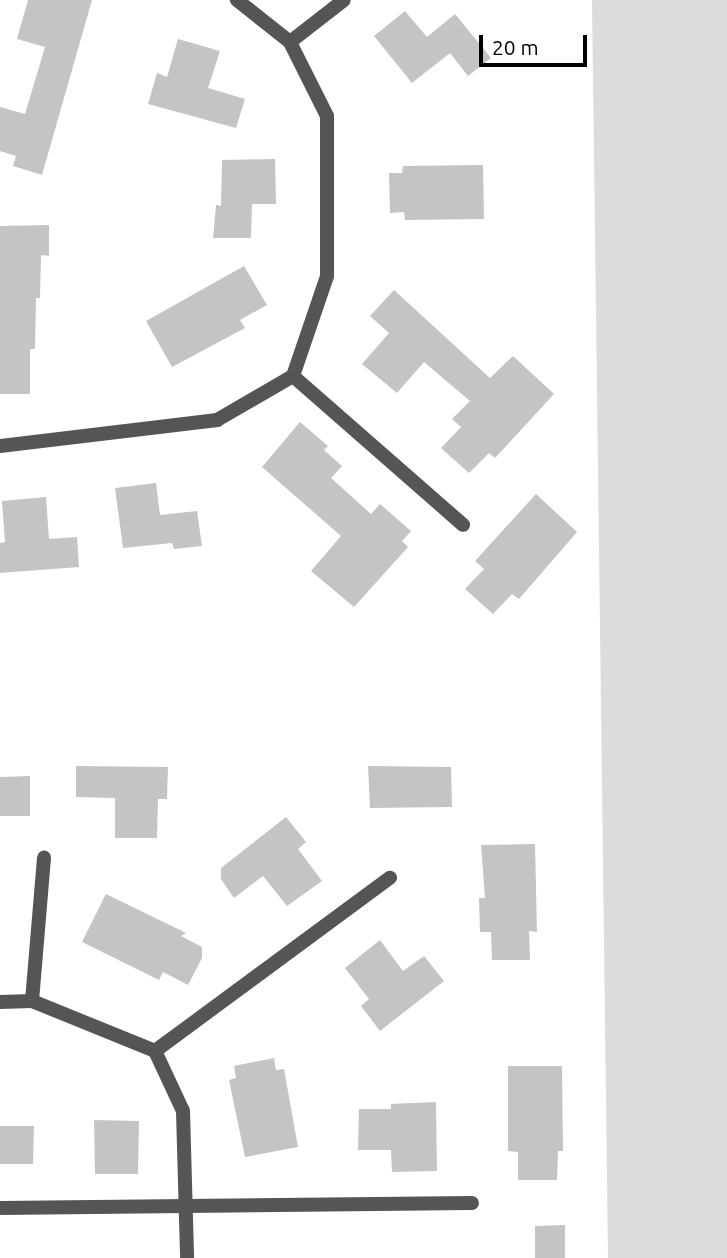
<!DOCTYPE html>
<html>
<head>
<meta charset="utf-8">
<style>
  body { margin:0 }
  #map { position:relative; width:727px; height:1258px; overflow:hidden; background:#fff; font-family:Ubuntu,sans-serif }
  div>[style] { position:absolute }
  .green>* { inset:0; background:#dcdcdc }
  .building>* { inset:0; background:#c4c4c4 }
  .minor>* { height:14px; margin:-7px; padding:0 7px; transform-origin:7px; border-radius:7px; background:#555 }
  span { translate:-50% -50%; white-space:nowrap; text-align:center; line-height:1.15; -webkit-text-stroke:5px #fff; paint-order:stroke }
  .scale { position:absolute; left:479px; top:35px; width:108px; height:32px; box-sizing:border-box; border:4px solid #000; border-top:0; padding-left:9px; font-size:21px; line-height:24px; white-space:nowrap; color:#000; -webkit-text-stroke:5px #fff; paint-order:stroke }
</style>
</head>
<body>
<div id="map">
  <div class="green">
    <i style="clip-path:polygon(592px 0,727px 0,727px 1258px,608px 1258px)"></i>
  </div>
  <div class="building">
    <i style="clip-path:polygon(28px 0,92px 0,42px 175px,13px 166px,16px 156px,0 151px,0 107px,25px 114px,45px 47px,17px 39px)"></i>
    <i style="clip-path:polygon(405px 11px,427px 37px,455px 14px,491px 58px,468px 76px,450px 53px,412px 83px,374px 36px)"></i>
    <i style="clip-path:polygon(178px 39px,220px 51px,208px 88px,245px 99px,236px 128px,148px 104px,157px 73px,167px 77px)"></i>
    <i style="clip-path:polygon(275px 159px,276px 204px,252px 204px,251px 238px,213px 238px,216px 205px,221px 206px,222px 160px)"></i>
    <i style="clip-path:polygon(483px 165px,484px 219px,405px 220px,404px 212px,390px 213px,389px 173px,402px 173px,403px 166px)"></i>
    <i style="clip-path:polygon(49px 225px,49px 256px,41px 255px,40px 298px,36px 298px,35px 349px,30px 349px,30px 394px,0 394px,0 226px)"></i>
    <i style="clip-path:polygon(244px 266px,267px 305px,240px 320px,245px 328px,172px 367px,146px 321px)"></i>
    <i style="clip-path:polygon(394px 290px,490px 378px,513px 356px,554px 394px,495px 458px,489px 453px,469px 473px,441px 448px,461px 427px,452px 419px,470px 401px,424px 362px,397px 393px,362px 364px,389px 333px,370px 316px)"></i>
    <i style="clip-path:polygon(300px 422px,328px 446px,324px 450px,342px 466px,331px 478px,371px 514px,380px 504px,411px 531px,402px 541px,408px 547px,354px 607px,311px 571px,341px 536px,262px 467px)"></i>
    <i style="clip-path:polygon(156px 483px,160px 515px,197px 511px,202px 546px,174px 549px,172px 543px,123px 548px,115px 488px)"></i>
    <i style="clip-path:polygon(536px 494px,577px 532px,519px 599px,512px 594px,493px 614px,465px 589px,484px 569px,475px 561px)"></i>
    <i style="clip-path:polygon(46px 497px,49px 539px,77px 537px,79px 567px,0 573px,0 543px,5px 542px,2px 501px)"></i>
    <i style="clip-path:polygon(76px 766px,168px 767px,167px 799px,158px 799px,157px 838px,115px 838px,115px 798px,76px 797px)"></i>
    <i style="clip-path:polygon(368px 766px,451px 767px,452px 807px,370px 808px)"></i>
    <i style="clip-path:polygon(30px 776px,30px 816px,0 816px,0 777px)"></i>
    <i style="clip-path:polygon(286px 817px,306px 842px,298px 849px,322px 881px,287px 906px,263px 876px,234px 898px,221px 879px,221px 868px)"></i>
    <i style="clip-path:polygon(535px 844px,537px 932px,529px 931px,530px 960px,492px 960px,491px 932px,480px 932px,479px 898px,485px 898px,481px 845px)"></i>
    <i style="clip-path:polygon(106px 894px,186px 933px,181px 936px,202px 947px,202px 958px,188px 985px,163px 972px,159px 980px,82px 942px)"></i>
    <i style="clip-path:polygon(380px 940px,403px 971px,424px 956px,444px 981px,380px 1031px,361px 1006px,369px 999px,345px 968px)"></i>
    <i style="clip-path:polygon(274px 1058px,276px 1070px,284px 1069px,298px 1147px,245px 1157px,229px 1080px,236px 1078px,234px 1066px)"></i>
    <i style="clip-path:polygon(508px 1066px,562px 1066px,563px 1151px,558px 1151px,557px 1180px,518px 1180px,518px 1152px,508px 1151px)"></i>
    <i style="clip-path:polygon(436px 1102px,437px 1171px,392px 1172px,391px 1150px,358px 1150px,359px 1109px,391px 1109px,391px 1104px)"></i>
    <i style="clip-path:polygon(94px 1120px,139px 1121px,138px 1174px,95px 1174px)"></i>
    <i style="clip-path:polygon(0 1126px,34px 1126px,33px 1164px,0 1164px)"></i>
    <i style="clip-path:polygon(565px 1225px,565px 1258px,535px 1258px,535px 1226px)"></i>
  </div>
  <div class="minor">
    <i style="left:290px;top:42px;width:68px;rotate:-37.9deg"></i>
    <i style="left:293px;top:376px;width:226px;rotate:41.2deg"></i>
    <i style="left:0;top:446px;width:219px;rotate:-6.8deg"></i>
    <i style="left:217px;top:420px;width:88px;rotate:-30.1deg"></i>
    <i style="left:293px;top:376px;width:106px;rotate:-71.2deg"></i>
    <i style="left:327px;top:276px;width:160px;rotate:-90deg"></i>
    <i style="left:327px;top:116px;width:83px;rotate:-116.6deg"></i>
    <i style="left:290px;top:42px;width:68px;rotate:-141.6deg"></i>
    <i style="left:32px;top:1001px;width:144px;rotate:-85.2deg"></i>
    <i style="left:0;top:1002px;width:32px;rotate:-2deg"></i>
    <i style="left:32px;top:1001px;width:133px;rotate:22.1deg"></i>
    <i style="left:155px;top:1051px;width:66px;rotate:65deg"></i>
    <i style="left:183px;top:1111px;width:147px;rotate:88.4deg"></i>
    <i style="left:155px;top:1051px;width:292px;rotate:-36.4deg"></i>
    <i style="left:0;top:1208px;width:472px;rotate:-0.6deg"></i>
  </div>
  <div class="scale">20 m</div>
</div>
</body>
</html>
